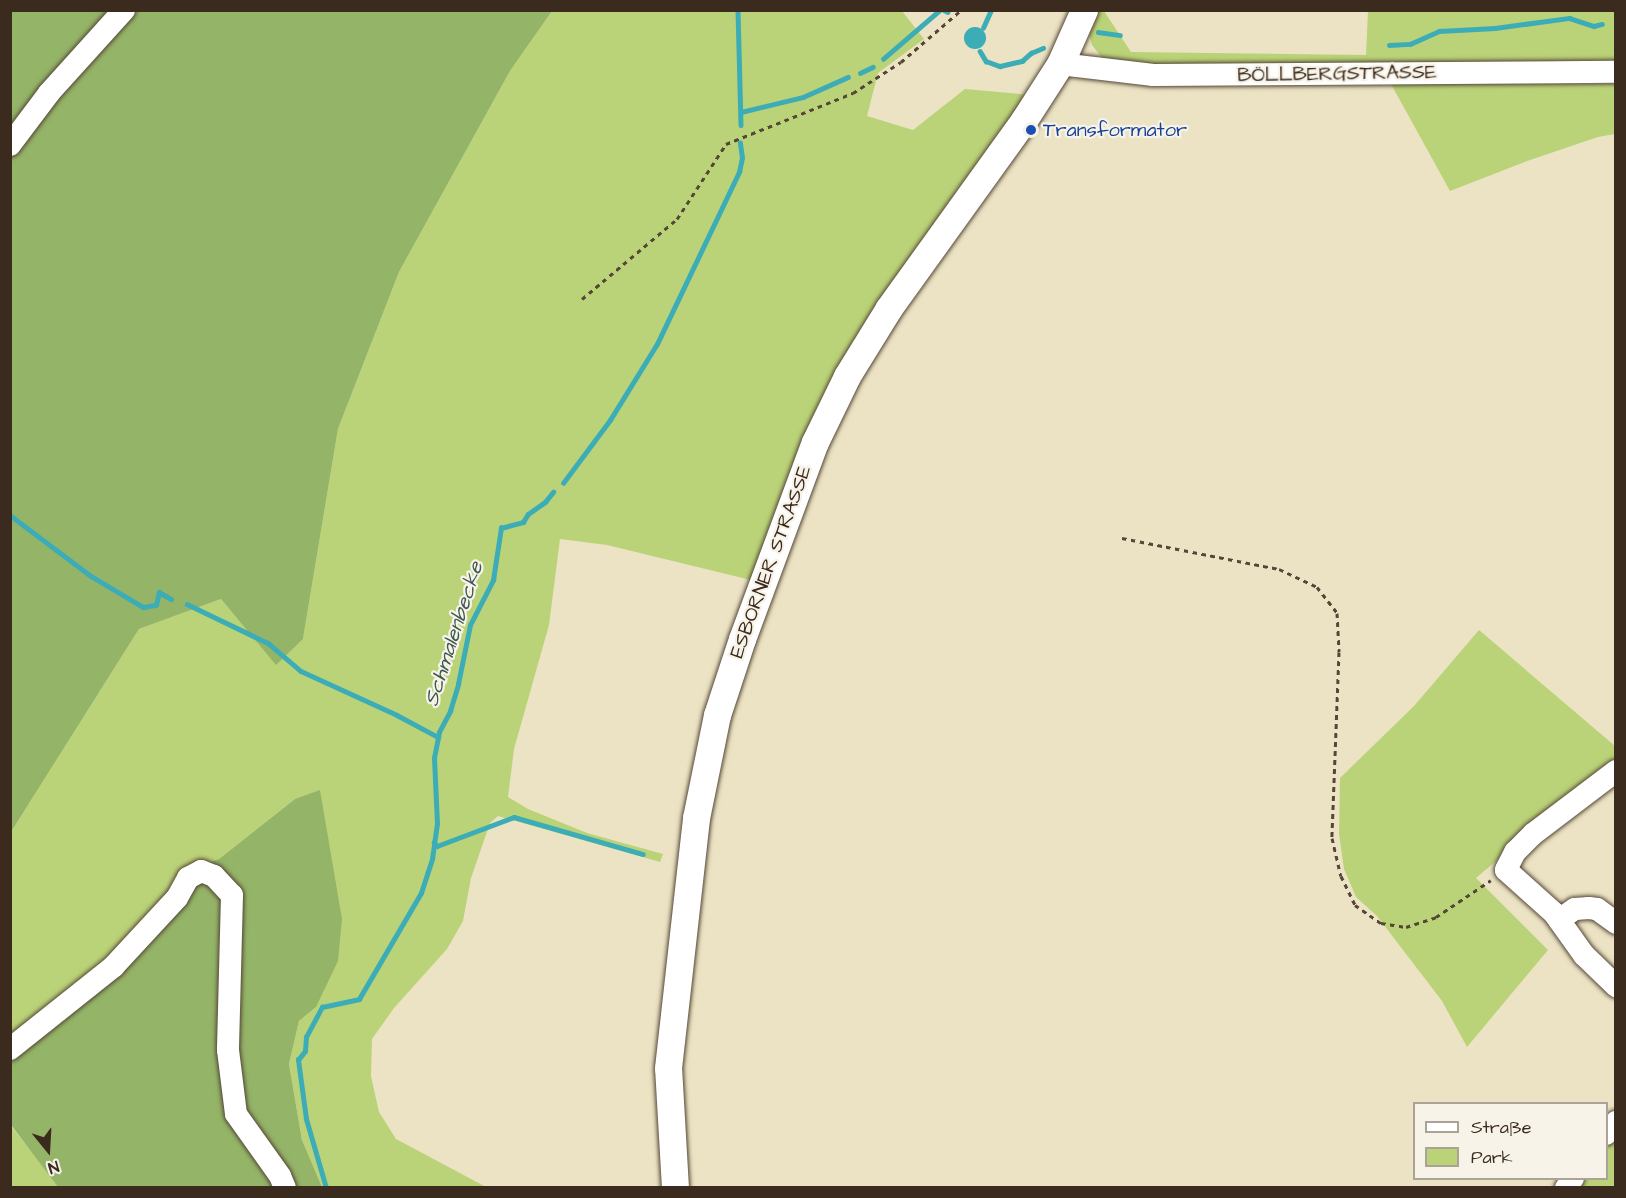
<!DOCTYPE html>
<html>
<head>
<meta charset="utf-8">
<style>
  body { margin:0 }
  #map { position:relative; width:1626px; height:1198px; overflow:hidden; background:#ebe3c3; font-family:"Architects Daughter",sans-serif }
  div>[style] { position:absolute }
  .green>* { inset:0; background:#bbd378 }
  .forest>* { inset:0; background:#94b568 }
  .water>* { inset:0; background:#3cadb6 }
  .round { border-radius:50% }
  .stream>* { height:4.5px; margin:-2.25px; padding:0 2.25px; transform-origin:2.25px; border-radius:2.25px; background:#3cadb6 }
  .path>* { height:3px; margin-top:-1.5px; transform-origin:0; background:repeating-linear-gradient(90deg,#554637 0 4.5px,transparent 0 9px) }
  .roads { filter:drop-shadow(0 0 2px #554637) drop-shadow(0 0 2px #554637) }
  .minor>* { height:22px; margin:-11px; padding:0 11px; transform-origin:11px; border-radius:11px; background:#fff }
  .major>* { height:27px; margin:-13.5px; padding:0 13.5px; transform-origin:13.5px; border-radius:13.5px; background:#fff }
  .dots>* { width:16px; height:16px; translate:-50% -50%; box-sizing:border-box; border:3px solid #f7f3e8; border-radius:50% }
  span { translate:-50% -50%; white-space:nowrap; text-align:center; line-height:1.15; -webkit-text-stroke:4.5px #f7f3e8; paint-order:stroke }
  .street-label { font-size:20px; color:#3b2a1e }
  .transit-label { font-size:20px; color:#164399 }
  .left { translate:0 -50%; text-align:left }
  .water-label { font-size:21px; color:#3b5853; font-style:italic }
  .frame { position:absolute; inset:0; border:12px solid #3b2a1e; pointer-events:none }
  .legend { position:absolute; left:1413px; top:1102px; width:195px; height:78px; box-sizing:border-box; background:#f7f3e8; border:2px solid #aca397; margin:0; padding:8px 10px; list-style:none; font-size:18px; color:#3b2a1e }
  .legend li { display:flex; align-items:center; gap:12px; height:30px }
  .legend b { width:30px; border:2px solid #aca397 }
  .north { position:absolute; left:18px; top:1120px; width:60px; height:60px; -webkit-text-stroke:4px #f7f3e8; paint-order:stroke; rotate:162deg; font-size:16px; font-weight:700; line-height:24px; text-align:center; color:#3b2a1e }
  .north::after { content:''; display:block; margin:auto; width:21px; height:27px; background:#3b2a1e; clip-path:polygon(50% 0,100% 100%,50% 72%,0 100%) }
</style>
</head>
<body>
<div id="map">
  <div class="green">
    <i style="clip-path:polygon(552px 11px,902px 11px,924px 39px,878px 73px,867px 116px,913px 130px,965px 89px,1031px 95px,958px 189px,755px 581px,607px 545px,560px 539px,549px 625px,514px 749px,508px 797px,528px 809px,587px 833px,663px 854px,660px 862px,498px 816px,490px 823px,471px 878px,463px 921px,447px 949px,394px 1008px,372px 1039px,371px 1076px,379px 1112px,396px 1139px,486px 1187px,322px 1187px,302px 1140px,289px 1064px,299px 1021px,316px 1007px,295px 799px,219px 859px,185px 870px,104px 965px,11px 1044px,11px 832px,139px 629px,221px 599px,276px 664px,303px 639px,338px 429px,399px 272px,510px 71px)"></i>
    <i style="clip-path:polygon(1094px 11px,1104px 11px,1131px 52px,1366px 55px,1368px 11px,1615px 11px,1615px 66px,1221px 67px,1106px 63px,1092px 45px,1088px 30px)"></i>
    <i style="clip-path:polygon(1391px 84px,1615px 84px,1615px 134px,1598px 137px,1530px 160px,1450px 191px)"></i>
    <i style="clip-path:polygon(1479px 630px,1615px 746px,1615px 764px,1603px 770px,1476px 878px,1548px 950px,1467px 1047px,1442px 1001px,1377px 916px,1356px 897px,1344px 869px,1339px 834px,1340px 778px,1414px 706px)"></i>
    <i style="clip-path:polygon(10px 1125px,42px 1165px,58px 1187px,11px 1187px)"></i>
    <i style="clip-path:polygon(1615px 1130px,1615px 1187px,1571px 1188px,1578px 1179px,1606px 1178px,1607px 1142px)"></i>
  </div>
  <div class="forest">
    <i style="clip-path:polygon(11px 11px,552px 11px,510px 71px,399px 272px,338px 429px,303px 639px,276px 665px,221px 599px,139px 629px,11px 832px)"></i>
    <i style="clip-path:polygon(320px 790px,342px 919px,338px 961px,316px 1007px,299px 1021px,289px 1064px,302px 1140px,322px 1187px,58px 1187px,11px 1125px,11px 1044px,104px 965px,185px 870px,219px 859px,295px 799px)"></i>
  </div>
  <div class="water">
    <i class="round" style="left:964px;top:27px;width:22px;height:22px"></i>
  </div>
  <div class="stream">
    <i style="left:738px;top:10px;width:115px;rotate:88.5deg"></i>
    <i style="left:944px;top:10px;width:4px;rotate:27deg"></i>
    <i style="left:983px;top:28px;width:20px;rotate:-66deg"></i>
    <i style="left:1098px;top:32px;width:22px;rotate:8deg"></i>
    <i style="left:1389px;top:45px;width:21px;rotate:-3deg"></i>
    <i style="left:1410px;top:44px;width:32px;rotate:-24deg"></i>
    <i style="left:1439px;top:31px;width:56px;rotate:-3.1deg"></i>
    <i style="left:1495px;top:28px;width:75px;rotate:-7.7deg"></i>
    <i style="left:1569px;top:18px;width:26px;rotate:18deg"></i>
    <i style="left:1594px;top:26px;width:8px;rotate:-14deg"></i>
    <i style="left:980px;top:51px;width:12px;rotate:59deg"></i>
    <i style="left:986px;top:61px;width:15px;rotate:20deg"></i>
    <i style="left:1000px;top:66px;width:23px;rotate:-13deg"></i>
    <i style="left:1022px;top:61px;width:12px;rotate:-42deg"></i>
    <i style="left:1031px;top:53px;width:13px;rotate:-23deg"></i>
    <i style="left:883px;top:59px;width:75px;rotate:-40.7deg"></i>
    <i style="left:860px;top:73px;width:14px;rotate:-25deg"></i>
    <i style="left:741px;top:112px;width:64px;rotate:-13.6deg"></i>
    <i style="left:803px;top:97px;width:49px;rotate:-24deg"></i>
    <i style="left:563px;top:483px;width:79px;rotate:-53.3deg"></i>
    <i style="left:610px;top:420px;width:89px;rotate:-58.3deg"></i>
    <i style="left:657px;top:344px;width:191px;rotate:-64.5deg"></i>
    <i style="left:739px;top:172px;width:14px;rotate:-78deg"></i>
    <i style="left:742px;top:158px;width:15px;rotate:-98deg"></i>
    <i style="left:10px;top:515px;width:101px;rotate:37deg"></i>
    <i style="left:91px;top:576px;width:61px;rotate:30.8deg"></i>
    <i style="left:143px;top:607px;width:13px;rotate:-9deg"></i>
    <i style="left:156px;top:605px;width:13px;rotate:-77deg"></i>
    <i style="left:159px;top:592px;width:14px;rotate:30deg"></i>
    <i style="left:187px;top:604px;width:90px;rotate:25.7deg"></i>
    <i style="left:268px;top:643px;width:43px;rotate:40.3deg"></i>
    <i style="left:301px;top:671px;width:106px;rotate:24.6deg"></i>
    <i style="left:397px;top:715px;width:47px;rotate:28.2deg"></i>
    <i style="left:434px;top:842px;width:5px;rotate:53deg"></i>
    <i style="left:437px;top:846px;width:82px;rotate:-20.6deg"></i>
    <i style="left:514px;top:817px;width:134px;rotate:16deg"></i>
    <i style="left:326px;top:1188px;width:72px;rotate:-106.2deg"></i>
    <i style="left:306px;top:1119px;width:60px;rotate:-97.7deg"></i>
    <i style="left:298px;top:1060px;width:11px;rotate:-52deg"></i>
    <i style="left:305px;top:1051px;width:14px;rotate:-86deg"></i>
    <i style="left:306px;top:1037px;width:34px;rotate:-62deg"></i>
    <i style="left:322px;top:1007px;width:38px;rotate:-12deg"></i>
    <i style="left:359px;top:999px;width:123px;rotate:-59.7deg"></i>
    <i style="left:421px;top:893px;width:36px;rotate:-72deg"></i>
    <i style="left:432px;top:859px;width:35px;rotate:-82deg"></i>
    <i style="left:437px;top:824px;width:66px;rotate:-92.6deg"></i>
    <i style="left:434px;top:758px;width:26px;rotate:-79deg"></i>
    <i style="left:439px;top:732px;width:24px;rotate:-62deg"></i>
    <i style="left:450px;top:711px;width:28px;rotate:-73deg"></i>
    <i style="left:458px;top:684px;width:60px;rotate:-78.5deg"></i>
    <i style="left:470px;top:625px;width:51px;rotate:-62.9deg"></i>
    <i style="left:493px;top:580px;width:53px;rotate:-81.3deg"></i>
    <i style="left:501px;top:528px;width:23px;rotate:-15deg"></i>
    <i style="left:523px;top:522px;width:9px;rotate:-58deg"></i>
    <i style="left:528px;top:514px;width:21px;rotate:-35deg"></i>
    <i style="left:545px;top:502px;width:13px;rotate:-51deg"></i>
  </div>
  <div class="path">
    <i style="left:582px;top:299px;width:124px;rotate:-40.1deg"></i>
    <i style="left:677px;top:219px;width:90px;rotate:-56.8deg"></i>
    <i style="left:726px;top:144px;width:137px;rotate:-21.9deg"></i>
    <i style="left:853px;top:93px;width:57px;rotate:-32.9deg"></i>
    <i style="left:901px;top:62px;width:79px;rotate:-40.9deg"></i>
    <i style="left:1122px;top:538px;width:160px;rotate:11.2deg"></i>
    <i style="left:1279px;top:569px;width:42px;rotate:25.3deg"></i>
    <i style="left:1317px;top:587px;width:33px;rotate:52deg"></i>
    <i style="left:1337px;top:613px;width:39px;rotate:87deg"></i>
    <i style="left:1339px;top:652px;width:186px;rotate:92.2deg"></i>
    <i style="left:1332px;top:838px;width:39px;rotate:77deg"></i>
    <i style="left:1341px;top:876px;width:32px;rotate:64deg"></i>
    <i style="left:1355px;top:905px;width:32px;rotate:35deg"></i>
    <i style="left:1381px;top:923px;width:25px;rotate:9deg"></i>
    <i style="left:1406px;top:927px;width:32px;rotate:-18deg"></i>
    <i style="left:1436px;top:917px;width:66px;rotate:-33.9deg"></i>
  </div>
  <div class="roads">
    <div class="minor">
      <i style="left:1060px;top:64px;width:94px;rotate:6.7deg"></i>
      <i style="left:1153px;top:75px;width:463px;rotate:-0.4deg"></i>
      <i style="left:10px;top:145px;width:65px;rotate:-53.1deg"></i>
      <i style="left:49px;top:93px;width:112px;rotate:-47.9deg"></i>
      <i style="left:1616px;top:771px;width:104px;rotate:142.8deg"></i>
      <i style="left:1533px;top:834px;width:25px;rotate:135deg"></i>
      <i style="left:1515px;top:852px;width:20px;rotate:117deg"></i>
      <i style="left:1506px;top:870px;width:64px;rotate:41.9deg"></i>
      <i style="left:1554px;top:913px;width:52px;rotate:54.5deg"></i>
      <i style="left:1584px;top:955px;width:45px;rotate:44.1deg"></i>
      <i style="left:1559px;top:920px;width:19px;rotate:-35deg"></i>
      <i style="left:1575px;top:909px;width:14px;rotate:-4deg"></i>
      <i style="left:1589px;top:908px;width:8px;rotate:7deg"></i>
      <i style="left:1597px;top:909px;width:24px;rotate:36deg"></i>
      <i style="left:10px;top:1049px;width:132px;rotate:-38.5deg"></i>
      <i style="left:113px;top:967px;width:94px;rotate:-47.2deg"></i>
      <i style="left:177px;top:898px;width:23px;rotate:-61deg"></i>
      <i style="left:188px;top:878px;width:15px;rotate:-28deg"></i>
      <i style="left:201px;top:871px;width:14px;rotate:21deg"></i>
      <i style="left:214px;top:876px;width:26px;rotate:47deg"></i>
      <i style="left:232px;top:895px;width:155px;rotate:91.5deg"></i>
      <i style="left:228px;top:1050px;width:64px;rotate:82.9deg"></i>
      <i style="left:236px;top:1114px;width:76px;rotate:54.6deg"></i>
      <i style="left:280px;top:1176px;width:13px;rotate:67deg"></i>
      <i style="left:1606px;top:1134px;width:16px;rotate:-50deg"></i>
      <i style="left:1566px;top:1188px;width:12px;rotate:-55deg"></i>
    </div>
    <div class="major">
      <i style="left:675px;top:1188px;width:120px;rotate:-93.3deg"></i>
      <i style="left:668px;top:1068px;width:252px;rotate:-83.6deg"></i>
      <i style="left:696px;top:818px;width:105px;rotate:-78.5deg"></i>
      <i style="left:717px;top:715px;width:80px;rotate:-71.8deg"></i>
      <i style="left:742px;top:639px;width:210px;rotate:-69.7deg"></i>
      <i style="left:815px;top:442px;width:73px;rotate:-64.1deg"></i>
      <i style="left:847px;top:376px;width:80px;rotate:-58.3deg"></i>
      <i style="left:889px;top:308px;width:231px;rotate:-54.3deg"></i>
      <i style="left:1024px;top:120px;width:67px;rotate:-57.3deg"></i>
      <i style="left:1060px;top:64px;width:59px;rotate:-66deg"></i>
    </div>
  </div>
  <div class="dots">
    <i style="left:1031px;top:130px;background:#1a4fb4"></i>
  </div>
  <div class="street-label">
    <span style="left:1337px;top:74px;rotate:-1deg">BÖLLBERGSTRASSE</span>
    <span style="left:771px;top:562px;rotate:-70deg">ESBORNER STRASSE</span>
  </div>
  <div class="transit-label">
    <span class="left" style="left:1043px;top:130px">Transformator</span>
  </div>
  <div class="water-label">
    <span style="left:454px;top:634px;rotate:-72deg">Schmalenbecke</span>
  </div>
  <div class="frame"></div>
  <ul class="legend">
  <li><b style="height:8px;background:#fff"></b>Straße</li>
  <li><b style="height:16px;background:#bbd378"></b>Park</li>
  </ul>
  <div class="north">N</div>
</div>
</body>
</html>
